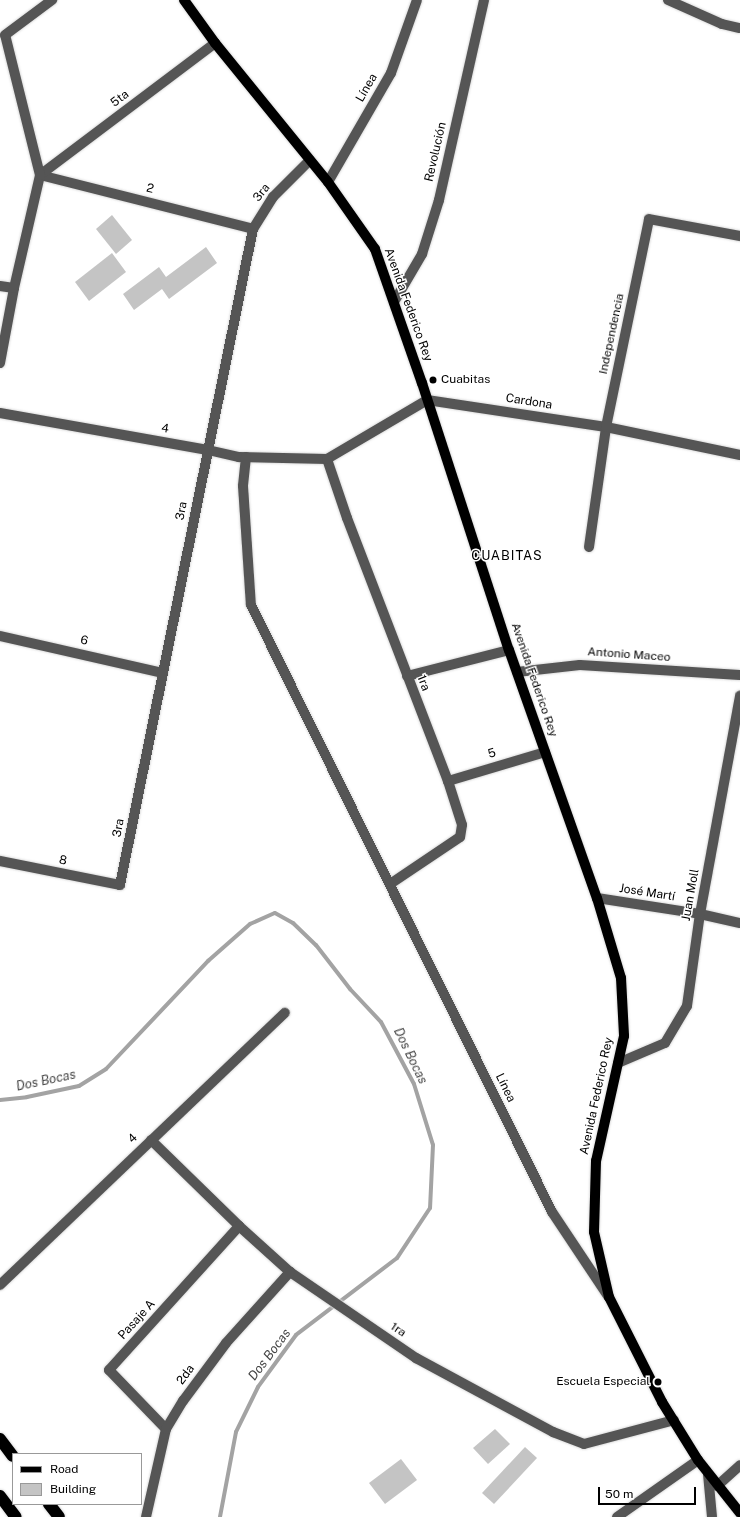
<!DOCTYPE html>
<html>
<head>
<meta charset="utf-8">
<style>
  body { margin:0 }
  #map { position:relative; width:740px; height:1517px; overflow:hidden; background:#fff; font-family:"Public Sans",sans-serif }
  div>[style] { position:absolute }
  .stream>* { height:4px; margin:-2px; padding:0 2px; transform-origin:2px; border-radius:2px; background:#a3a3a3 }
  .building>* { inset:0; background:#c4c4c4 }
  .roads { filter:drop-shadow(0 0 1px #dbdbdb) drop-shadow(0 0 1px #dbdbdb) }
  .minor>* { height:10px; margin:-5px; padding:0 5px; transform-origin:5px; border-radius:5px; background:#555 }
  .major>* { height:10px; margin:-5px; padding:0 5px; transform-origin:5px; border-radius:5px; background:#000 }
  .highway>* { height:12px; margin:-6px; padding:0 6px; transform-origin:6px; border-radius:6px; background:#000 }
  .dots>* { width:11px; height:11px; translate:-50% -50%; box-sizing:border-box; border:2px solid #fff; border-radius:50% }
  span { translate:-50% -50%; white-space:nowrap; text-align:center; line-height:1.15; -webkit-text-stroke:3px #fff; paint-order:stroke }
  .street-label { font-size:12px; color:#000 }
  .poi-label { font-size:12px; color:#000 }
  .left { translate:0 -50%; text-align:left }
  .right { translate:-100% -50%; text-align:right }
  .neighbourhood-label { font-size:13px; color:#000; letter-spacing:1px }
  .water-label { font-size:13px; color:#444; font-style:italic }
  .legend { position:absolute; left:12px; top:1453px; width:130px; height:52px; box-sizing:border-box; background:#fff; border:1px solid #999; margin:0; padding:5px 7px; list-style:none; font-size:12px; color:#000 }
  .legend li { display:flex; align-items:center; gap:8px; height:20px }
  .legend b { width:20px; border:1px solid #999 }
  .scale { position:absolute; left:598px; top:1487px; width:98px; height:18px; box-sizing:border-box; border:2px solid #000; border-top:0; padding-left:5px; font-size:12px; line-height:14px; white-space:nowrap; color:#000; -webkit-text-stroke:3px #fff; paint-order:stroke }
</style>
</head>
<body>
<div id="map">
  <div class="stream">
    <i style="left:0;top:1100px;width:27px;rotate:-6deg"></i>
    <i style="left:27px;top:1097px;width:53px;rotate:-11.9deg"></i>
    <i style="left:79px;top:1086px;width:32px;rotate:-32deg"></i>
    <i style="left:106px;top:1069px;width:149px;rotate:-46.6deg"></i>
    <i style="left:208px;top:961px;width:56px;rotate:-41.4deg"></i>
    <i style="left:250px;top:924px;width:27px;rotate:-24deg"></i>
    <i style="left:275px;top:913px;width:21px;rotate:29deg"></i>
    <i style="left:293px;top:923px;width:32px;rotate:44deg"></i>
    <i style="left:316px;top:945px;width:56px;rotate:52.3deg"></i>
    <i style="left:350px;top:989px;width:45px;rotate:46.8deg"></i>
    <i style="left:381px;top:1022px;width:70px;rotate:62deg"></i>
    <i style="left:414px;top:1084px;width:64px;rotate:72.7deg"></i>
    <i style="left:433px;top:1145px;width:63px;rotate:92.7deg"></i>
    <i style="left:430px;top:1208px;width:60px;rotate:123.4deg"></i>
    <i style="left:397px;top:1258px;width:127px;rotate:142.7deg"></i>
    <i style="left:296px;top:1335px;width:64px;rotate:126.2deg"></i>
    <i style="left:258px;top:1387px;width:50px;rotate:116.1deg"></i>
    <i style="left:236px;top:1432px;width:86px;rotate:100.7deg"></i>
  </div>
  <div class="building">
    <i style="clip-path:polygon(112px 215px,132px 240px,116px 254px,96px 229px)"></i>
    <i style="clip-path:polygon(206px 247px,217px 263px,169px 299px,162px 289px,134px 310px,123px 294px,159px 267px,166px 277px)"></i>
    <i style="clip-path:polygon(112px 253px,126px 272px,89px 301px,75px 282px)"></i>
    <i style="clip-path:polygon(495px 1429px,510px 1444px,488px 1464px,473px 1448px)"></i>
    <i style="clip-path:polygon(525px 1447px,537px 1458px,494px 1504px,482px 1493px)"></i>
    <i style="clip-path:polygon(401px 1459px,417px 1480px,385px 1504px,369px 1483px)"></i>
  </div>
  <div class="roads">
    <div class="minor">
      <i style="left:668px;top:0;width:59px;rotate:24deg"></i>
      <i style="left:722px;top:24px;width:18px;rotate:13deg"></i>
      <i style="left:40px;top:175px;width:220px;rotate:14.2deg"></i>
      <i style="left:40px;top:175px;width:219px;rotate:-37deg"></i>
      <i style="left:328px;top:182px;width:126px;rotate:-60deg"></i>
      <i style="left:391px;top:73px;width:77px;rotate:-70.4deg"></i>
      <i style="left:0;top:286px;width:14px;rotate:8deg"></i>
      <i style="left:394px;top:302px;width:56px;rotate:-59.7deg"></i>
      <i style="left:422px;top:254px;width:57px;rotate:-72.5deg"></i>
      <i style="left:439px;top:200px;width:205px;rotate:-77.3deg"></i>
      <i style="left:0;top:363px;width:76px;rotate:-79.4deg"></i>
      <i style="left:14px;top:288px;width:116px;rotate:-77deg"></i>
      <i style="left:40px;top:175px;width:144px;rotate:-104deg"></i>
      <i style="left:5px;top:35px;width:59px;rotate:-36.7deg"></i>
      <i style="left:0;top:413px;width:211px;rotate:10.1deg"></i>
      <i style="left:208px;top:450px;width:32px;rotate:13deg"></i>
      <i style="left:239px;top:457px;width:88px;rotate:1.3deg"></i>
      <i style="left:246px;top:457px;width:29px;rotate:96deg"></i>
      <i style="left:243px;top:486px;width:119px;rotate:86.2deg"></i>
      <i style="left:251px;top:605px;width:678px;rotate:63.62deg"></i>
      <i style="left:552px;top:1212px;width:101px;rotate:56.3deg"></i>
      <i style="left:327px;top:459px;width:62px;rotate:71.3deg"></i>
      <i style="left:347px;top:518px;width:282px;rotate:69deg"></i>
      <i style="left:448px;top:781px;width:46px;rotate:72.3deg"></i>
      <i style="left:462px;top:825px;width:12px;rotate:99deg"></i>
      <i style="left:460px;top:837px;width:84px;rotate:146.1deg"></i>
      <i style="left:327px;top:459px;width:116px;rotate:-30.5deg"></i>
      <i style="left:427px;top:400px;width:181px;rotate:8.6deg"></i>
      <i style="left:606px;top:427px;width:137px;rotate:11.8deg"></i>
      <i style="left:589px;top:547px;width:121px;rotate:-81.9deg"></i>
      <i style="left:606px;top:427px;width:212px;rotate:-78.3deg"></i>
      <i style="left:649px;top:219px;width:93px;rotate:10.6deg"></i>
      <i style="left:0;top:636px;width:167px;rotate:12.8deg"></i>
      <i style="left:517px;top:672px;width:63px;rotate:-6.3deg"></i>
      <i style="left:580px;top:665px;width:160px;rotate:3.6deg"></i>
      <i style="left:407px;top:676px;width:105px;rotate:-14.3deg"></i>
      <i style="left:448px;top:781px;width:101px;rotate:-16.6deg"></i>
      <i style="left:0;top:861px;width:122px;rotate:11.3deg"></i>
      <i style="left:120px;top:885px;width:669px;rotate:-78.54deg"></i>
      <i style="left:253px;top:229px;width:38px;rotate:-58deg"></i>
      <i style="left:273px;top:197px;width:52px;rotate:-45deg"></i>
      <i style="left:597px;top:898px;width:104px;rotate:8.8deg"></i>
      <i style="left:700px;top:914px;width:41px;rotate:12.7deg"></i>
      <i style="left:618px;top:1063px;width:51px;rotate:-23.1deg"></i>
      <i style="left:665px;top:1043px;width:43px;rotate:-59.3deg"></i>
      <i style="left:687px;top:1006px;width:93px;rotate:-82deg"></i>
      <i style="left:700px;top:914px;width:222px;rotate:-79.6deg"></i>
      <i style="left:151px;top:1140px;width:123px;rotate:44.3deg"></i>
      <i style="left:239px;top:1226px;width:69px;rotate:42deg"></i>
      <i style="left:290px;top:1272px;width:153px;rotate:34.3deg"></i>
      <i style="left:416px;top:1358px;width:156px;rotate:28.4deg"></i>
      <i style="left:553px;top:1432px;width:33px;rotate:21deg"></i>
      <i style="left:584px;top:1444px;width:93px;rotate:-14.9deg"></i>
      <i style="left:0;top:1285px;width:394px;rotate:-43.7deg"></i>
      <i style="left:166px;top:1429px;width:82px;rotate:-134deg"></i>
      <i style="left:109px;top:1370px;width:194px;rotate:-47.9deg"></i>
      <i style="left:708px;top:1474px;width:43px;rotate:84.7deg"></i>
      <i style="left:717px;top:1486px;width:31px;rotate:-42deg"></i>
      <i style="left:146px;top:1517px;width:90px;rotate:-77.2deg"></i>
      <i style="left:166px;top:1429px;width:33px;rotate:-59deg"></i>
      <i style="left:183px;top:1401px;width:72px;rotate:-53.4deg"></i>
      <i style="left:226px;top:1343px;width:96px;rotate:-48deg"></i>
      <i style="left:617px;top:1517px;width:99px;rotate:-35.1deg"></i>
    </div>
    <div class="major">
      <i style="left:184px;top:0;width:53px;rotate:54.2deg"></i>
      <i style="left:215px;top:43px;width:179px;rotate:50.9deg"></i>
      <i style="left:328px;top:182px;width:82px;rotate:55deg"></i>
      <i style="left:375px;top:249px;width:142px;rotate:70.7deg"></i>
      <i style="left:422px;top:383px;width:281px;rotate:72deg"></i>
      <i style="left:509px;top:650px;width:263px;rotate:70.5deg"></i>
      <i style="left:597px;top:898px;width:84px;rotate:73.3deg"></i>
      <i style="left:621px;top:978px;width:58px;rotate:87deg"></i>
      <i style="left:624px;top:1036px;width:128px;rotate:102.6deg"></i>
      <i style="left:596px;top:1161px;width:71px;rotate:91.6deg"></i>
      <i style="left:594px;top:1232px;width:67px;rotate:77deg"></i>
      <i style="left:609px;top:1297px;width:118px;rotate:63.2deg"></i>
      <i style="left:662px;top:1402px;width:68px;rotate:58.2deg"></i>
      <i style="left:698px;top:1460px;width:68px;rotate:51.6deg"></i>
    </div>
    <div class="highway">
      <i style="left:0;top:1439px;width:21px;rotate:53deg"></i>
      <i style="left:0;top:1496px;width:26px;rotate:53deg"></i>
      <i style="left:49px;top:1504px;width:16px;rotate:52deg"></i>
    </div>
  </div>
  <div class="dots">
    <i style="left:433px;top:380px;background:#000"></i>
    <i style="left:658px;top:1382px;background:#000"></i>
  </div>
  <div class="street-label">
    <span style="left:367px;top:88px;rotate:-60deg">Línea</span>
    <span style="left:120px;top:99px;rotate:-37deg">5ta</span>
    <span style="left:436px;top:152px;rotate:-77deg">Revolución</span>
    <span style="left:150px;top:189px;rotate:14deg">2</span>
    <span style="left:262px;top:193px;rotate:-51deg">3ra</span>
    <span style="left:408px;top:305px;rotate:70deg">Avenida Federico Rey</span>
    <span style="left:612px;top:334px;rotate:-78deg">Independencia</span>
    <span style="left:529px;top:402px;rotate:9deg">Cardona</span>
    <span style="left:165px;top:429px;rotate:10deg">4</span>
    <span style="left:182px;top:511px;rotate:-79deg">3ra</span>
    <span style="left:84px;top:641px;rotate:13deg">6</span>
    <span style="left:629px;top:655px;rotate:4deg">Antonio Maceo</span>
    <span style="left:534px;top:680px;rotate:71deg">Avenida Federico Rey</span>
    <span style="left:423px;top:683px;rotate:69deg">1ra</span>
    <span style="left:492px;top:754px;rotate:-17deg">5</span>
    <span style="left:119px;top:828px;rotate:-79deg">3ra</span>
    <span style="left:63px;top:861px;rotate:11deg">8</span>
    <span style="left:647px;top:893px;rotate:9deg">José Martí</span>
    <span style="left:691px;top:895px;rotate:-80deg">Juan Moll</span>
    <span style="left:505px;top:1088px;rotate:64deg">Línea</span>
    <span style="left:597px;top:1096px;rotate:-78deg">Avenida Federico Rey</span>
    <span style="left:133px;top:1139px;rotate:-44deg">4</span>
    <span style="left:137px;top:1320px;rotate:-48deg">Pasaje A</span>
    <span style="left:398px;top:1330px;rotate:34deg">1ra</span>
    <span style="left:186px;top:1375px;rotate:-53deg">2da</span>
  </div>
  <div class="poi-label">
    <span class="left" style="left:441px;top:380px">Cuabitas</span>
    <span class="right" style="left:650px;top:1382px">Escuela Especial</span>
  </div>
  <div class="neighbourhood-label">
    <span style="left:507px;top:556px">CUABITAS</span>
  </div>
  <div class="water-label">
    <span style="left:410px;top:1056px;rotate:64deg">Dos Bocas</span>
    <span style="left:46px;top:1081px;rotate:-12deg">Dos Bocas</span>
    <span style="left:270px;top:1355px;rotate:-53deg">Dos Bocas</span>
  </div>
  <ul class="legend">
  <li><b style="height:5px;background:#000"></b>Road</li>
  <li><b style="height:11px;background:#c4c4c4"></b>Building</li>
  </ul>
  <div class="scale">50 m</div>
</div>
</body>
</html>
